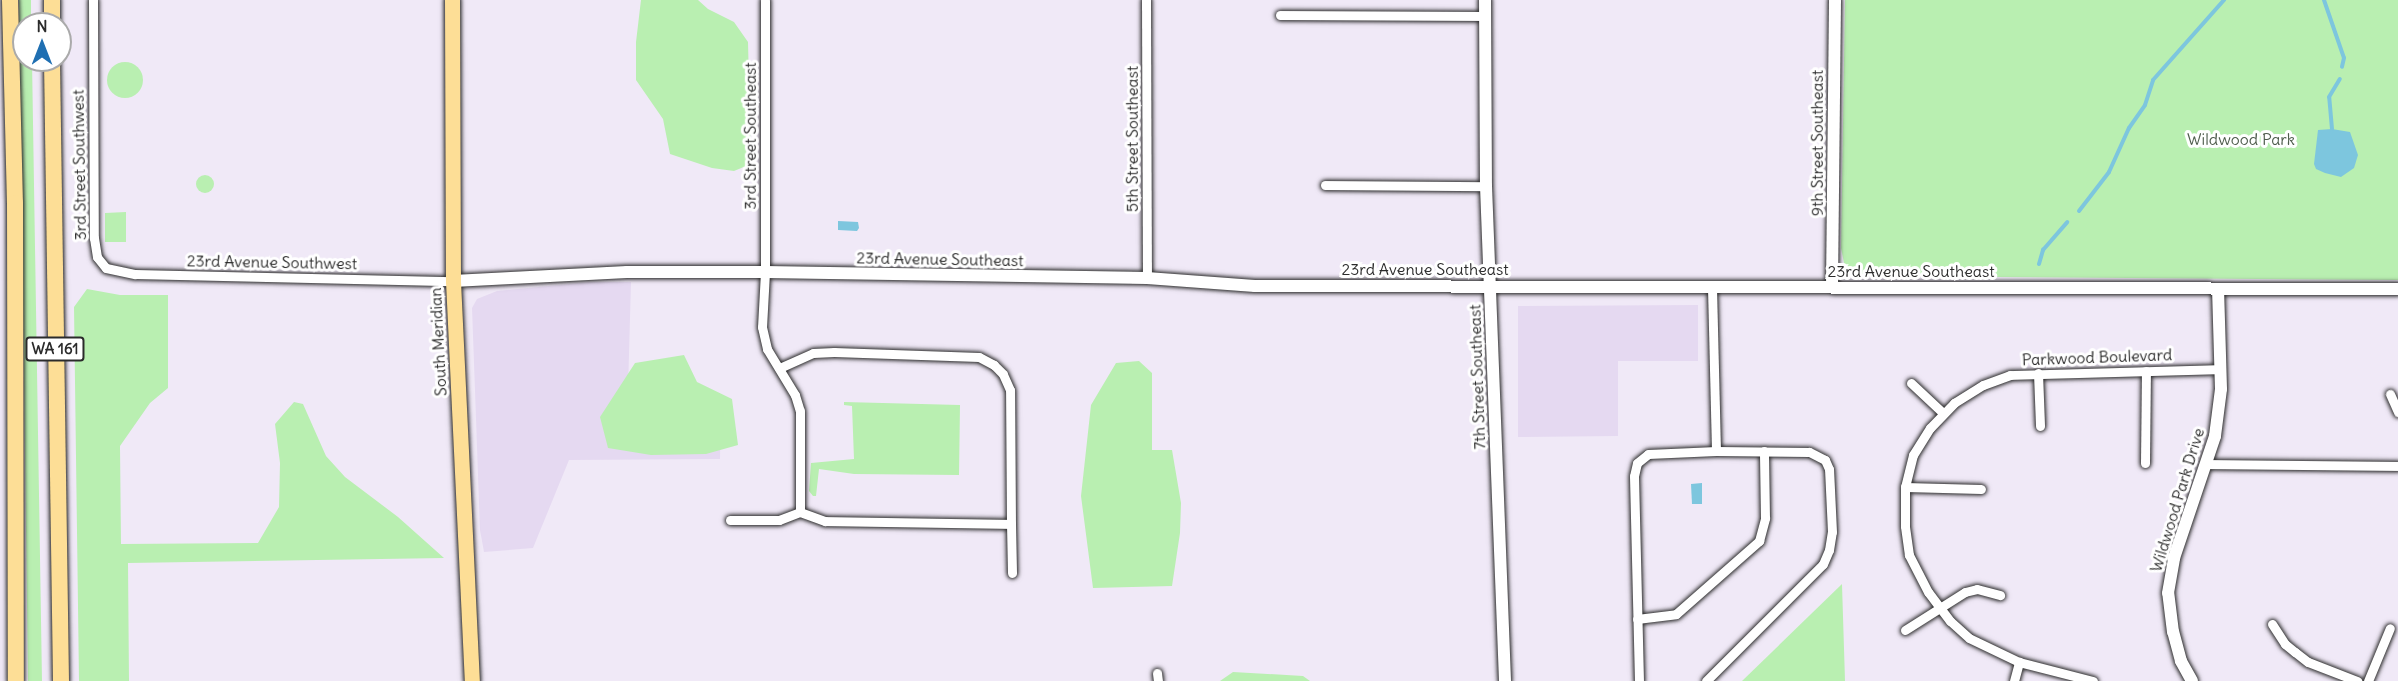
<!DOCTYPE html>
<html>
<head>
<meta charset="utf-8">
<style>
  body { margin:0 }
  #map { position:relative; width:2398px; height:681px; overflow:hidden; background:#f0e9f7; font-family:Delius,sans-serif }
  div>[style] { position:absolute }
  .built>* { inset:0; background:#e5d9f1 }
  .green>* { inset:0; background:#b9efb1 }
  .round { border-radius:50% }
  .water>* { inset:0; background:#7dc6de }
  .stream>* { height:4px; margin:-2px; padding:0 2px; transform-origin:2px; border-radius:2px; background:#7dc6de }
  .roads { filter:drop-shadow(0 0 2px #2b2b2b) drop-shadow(0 0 2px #2b2b2b) }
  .minor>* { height:9px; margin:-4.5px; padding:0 4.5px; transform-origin:4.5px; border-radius:4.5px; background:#fff }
  .tertiary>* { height:12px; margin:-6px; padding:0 6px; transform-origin:6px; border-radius:6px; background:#fff }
  .primary>* { height:15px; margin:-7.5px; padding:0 7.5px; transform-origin:7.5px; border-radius:7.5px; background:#fdde96 }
  .motorway>* { height:16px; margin:-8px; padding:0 8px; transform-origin:8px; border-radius:8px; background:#fdde96 }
  span { translate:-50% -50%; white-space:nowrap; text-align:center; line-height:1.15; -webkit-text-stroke:6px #fff; paint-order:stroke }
  .shield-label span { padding:2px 4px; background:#fff; border:2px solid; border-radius:4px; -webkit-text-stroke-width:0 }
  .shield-label { font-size:15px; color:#2b2b2b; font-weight:700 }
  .street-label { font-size:16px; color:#2b2b2b }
  .park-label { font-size:16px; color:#4e5c4c }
  .north { position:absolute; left:12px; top:12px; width:60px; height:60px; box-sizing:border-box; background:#fff; border:2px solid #aaa; border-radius:50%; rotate:0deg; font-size:16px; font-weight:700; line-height:24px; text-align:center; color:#2b2b2b }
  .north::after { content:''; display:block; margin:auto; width:21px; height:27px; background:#1f6fb2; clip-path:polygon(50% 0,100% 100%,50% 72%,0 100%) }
</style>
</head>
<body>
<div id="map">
  <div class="built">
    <i style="clip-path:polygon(589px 282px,631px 282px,628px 390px,721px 396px,720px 459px,569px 460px,533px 548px,484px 552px,480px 530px,472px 308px,477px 299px,497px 291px)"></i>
    <i style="clip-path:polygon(1698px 305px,1698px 361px,1618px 361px,1618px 436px,1518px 437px,1518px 306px)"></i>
  </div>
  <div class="green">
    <i style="clip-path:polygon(19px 0,31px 0,31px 24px,24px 24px,24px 60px,32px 60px,42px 681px,28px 681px)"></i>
    <i style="clip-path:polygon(641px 0,698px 0,708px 9px,734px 22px,748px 42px,751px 164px,734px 171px,712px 168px,670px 154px,663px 119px,636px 80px,636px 42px)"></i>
    <i style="clip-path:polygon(1845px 0,2398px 0,2398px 280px,1851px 276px,1845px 268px,1841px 248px)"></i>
    <i class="round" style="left:107px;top:62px;width:36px;height:36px"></i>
    <i class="round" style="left:196px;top:175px;width:18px;height:18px"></i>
    <i style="clip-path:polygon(126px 212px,126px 242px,105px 242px,105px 213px)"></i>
    <i style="clip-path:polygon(87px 289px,120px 295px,168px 295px,168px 388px,150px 403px,120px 446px,121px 544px,258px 543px,279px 507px,280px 463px,275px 424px,294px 402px,303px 404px,326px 456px,345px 477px,398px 517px,444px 558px,128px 563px,129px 681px,79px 681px,74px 307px)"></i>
    <i style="clip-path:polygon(684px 355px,697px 382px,732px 399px,738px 445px,706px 454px,651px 455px,608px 448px,600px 417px,635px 363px)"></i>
    <i style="clip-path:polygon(1139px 361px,1152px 373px,1152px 450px,1172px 450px,1181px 503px,1180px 533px,1172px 586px,1093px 588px,1081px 496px,1091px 405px,1116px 363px)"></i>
    <i style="clip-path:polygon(844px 402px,960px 405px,959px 475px,854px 474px,819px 469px,816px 496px,813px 496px,809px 491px,811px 463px,854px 459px,852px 406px,844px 405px)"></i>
    <i style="clip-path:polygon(1842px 584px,1845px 681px,1742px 681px)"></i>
    <i style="clip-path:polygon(1233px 672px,1303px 676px,1310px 681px,1220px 681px)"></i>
  </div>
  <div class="water">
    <i style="clip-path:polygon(2332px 129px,2350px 132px,2358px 155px,2354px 168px,2341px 177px,2325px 173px,2316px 169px,2314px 164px,2318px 130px)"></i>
    <i style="clip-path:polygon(838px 221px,858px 222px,859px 228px,857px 231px,838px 230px)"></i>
    <i style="clip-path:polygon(1702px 483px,1702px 504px,1692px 504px,1691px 484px)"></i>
  </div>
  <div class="stream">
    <i style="left:2324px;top:0;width:61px;rotate:71deg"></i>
    <i style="left:2344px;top:58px;width:9px;rotate:103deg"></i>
    <i style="left:2332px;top:129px;width:32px;rotate:-95deg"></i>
    <i style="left:2329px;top:97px;width:21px;rotate:-59deg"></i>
    <i style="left:2079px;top:211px;width:49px;rotate:-52.4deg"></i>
    <i style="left:2109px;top:172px;width:48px;rotate:-65.6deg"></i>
    <i style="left:2129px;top:128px;width:28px;rotate:-55deg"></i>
    <i style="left:2145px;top:105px;width:26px;rotate:-72deg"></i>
    <i style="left:2153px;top:80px;width:107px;rotate:-48.4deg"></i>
    <i style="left:2039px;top:264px;width:15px;rotate:-74deg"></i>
    <i style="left:2043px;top:250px;width:37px;rotate:-49deg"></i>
  </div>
  <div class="roads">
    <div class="minor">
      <i style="left:93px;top:0;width:238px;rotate:89.8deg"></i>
      <i style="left:94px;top:238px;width:19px;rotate:81deg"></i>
      <i style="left:97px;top:257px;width:14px;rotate:51deg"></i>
      <i style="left:106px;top:268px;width:30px;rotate:12deg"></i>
      <i style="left:135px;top:274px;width:318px;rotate:1.3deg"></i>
      <i style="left:765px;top:0;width:272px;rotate:90deg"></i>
      <i style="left:765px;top:272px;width:55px;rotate:93.1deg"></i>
      <i style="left:762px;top:327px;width:23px;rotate:77deg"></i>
      <i style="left:767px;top:349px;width:54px;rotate:58.7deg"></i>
      <i style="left:795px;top:395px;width:17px;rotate:73deg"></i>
      <i style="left:800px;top:411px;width:101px;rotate:90deg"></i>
      <i style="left:1146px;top:0;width:278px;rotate:89.8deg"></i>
      <i style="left:1280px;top:15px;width:205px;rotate:0.3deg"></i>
      <i style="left:1325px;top:185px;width:161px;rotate:0.4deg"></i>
      <i style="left:2038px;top:373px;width:53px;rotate:87.8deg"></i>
      <i style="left:1911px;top:383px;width:42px;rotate:43.1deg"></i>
      <i style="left:2390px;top:394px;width:20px;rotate:66deg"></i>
      <i style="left:2145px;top:463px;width:92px;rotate:-89.4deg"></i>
      <i style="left:2207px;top:464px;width:191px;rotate:0.6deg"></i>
      <i style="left:1905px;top:487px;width:76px;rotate:1.5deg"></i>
      <i style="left:730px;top:520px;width:49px"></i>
      <i style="left:779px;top:520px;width:22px;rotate:-21deg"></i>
      <i style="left:800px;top:512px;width:27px;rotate:20deg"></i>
      <i style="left:825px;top:521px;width:186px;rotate:0.9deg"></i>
      <i style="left:1011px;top:524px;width:134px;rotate:-90.4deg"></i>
      <i style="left:1010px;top:390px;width:17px;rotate:-114deg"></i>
      <i style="left:1003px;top:374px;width:13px;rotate:-135deg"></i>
      <i style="left:994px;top:365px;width:17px;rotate:-152deg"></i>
      <i style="left:979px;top:357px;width:145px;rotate:-178deg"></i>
      <i style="left:834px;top:352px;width:21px;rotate:177deg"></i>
      <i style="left:813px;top:353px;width:37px;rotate:156deg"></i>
      <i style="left:1011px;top:524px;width:49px;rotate:88.8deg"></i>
      <i style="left:1637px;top:619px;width:39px;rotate:-7deg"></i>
      <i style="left:1676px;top:614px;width:111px;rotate:-41.3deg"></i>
      <i style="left:1759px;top:541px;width:24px;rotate:-75deg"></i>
      <i style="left:1765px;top:518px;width:67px;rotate:-90.9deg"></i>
      <i style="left:2272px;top:624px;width:24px;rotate:57deg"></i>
      <i style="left:2285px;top:644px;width:13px;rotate:39deg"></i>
      <i style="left:2295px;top:652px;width:16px;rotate:38deg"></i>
      <i style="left:2308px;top:662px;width:53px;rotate:21.2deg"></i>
      <i style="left:1905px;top:630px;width:71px;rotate:-32.3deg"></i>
      <i style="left:1965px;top:592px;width:12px;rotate:-14deg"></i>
      <i style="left:1977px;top:589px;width:24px;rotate:15deg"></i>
      <i style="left:1157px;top:673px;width:8px;rotate:83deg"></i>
      <i style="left:1639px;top:681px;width:205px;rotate:-91.4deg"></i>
      <i style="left:1634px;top:476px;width:13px;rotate:-77deg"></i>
      <i style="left:1637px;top:463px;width:14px;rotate:-39deg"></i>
      <i style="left:1648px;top:454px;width:68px;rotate:-2.5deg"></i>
      <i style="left:1716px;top:451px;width:165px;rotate:-91.4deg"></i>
      <i style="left:1706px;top:681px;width:165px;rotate:-45deg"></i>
      <i style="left:1823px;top:564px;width:15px;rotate:-67deg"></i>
      <i style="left:1829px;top:550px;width:18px;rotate:-81deg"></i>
      <i style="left:1832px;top:532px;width:63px;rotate:-92.7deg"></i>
      <i style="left:1829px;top:469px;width:10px;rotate:-114deg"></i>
      <i style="left:1825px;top:460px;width:18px;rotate:-153deg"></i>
      <i style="left:1809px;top:452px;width:93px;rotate:-179.4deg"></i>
      <i style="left:2014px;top:681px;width:20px;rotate:-75deg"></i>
      <i style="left:2093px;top:681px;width:76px;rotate:-165.6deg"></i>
      <i style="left:2019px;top:662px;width:55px;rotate:-154.4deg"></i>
      <i style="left:1969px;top:638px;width:25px;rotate:-138deg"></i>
      <i style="left:1950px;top:621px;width:36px;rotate:-127deg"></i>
      <i style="left:1928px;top:592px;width:42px;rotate:-117.2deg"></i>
      <i style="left:1909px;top:555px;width:29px;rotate:-98deg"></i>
      <i style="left:1905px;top:526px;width:39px;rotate:-90deg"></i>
      <i style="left:1905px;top:487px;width:33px;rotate:-76deg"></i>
      <i style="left:1913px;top:455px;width:32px;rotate:-58deg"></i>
      <i style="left:1930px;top:428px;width:35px;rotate:-46deg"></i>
      <i style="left:1954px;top:403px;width:34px;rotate:-32deg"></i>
      <i style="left:1983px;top:385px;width:29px;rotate:-20deg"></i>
      <i style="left:2010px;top:375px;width:210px;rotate:-1.6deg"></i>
      <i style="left:2368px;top:681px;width:57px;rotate:-67.5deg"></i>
    </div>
    <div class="tertiary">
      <i style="left:1485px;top:0;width:186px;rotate:89.7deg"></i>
      <i style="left:1486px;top:186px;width:495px;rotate:87.8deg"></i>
      <i style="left:453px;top:281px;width:174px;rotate:-3deg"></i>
      <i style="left:627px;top:272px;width:138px"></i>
      <i style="left:765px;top:272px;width:382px;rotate:0.9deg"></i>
      <i style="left:1147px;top:278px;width:108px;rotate:4.2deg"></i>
      <i style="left:1255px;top:286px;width:1143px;rotate:0.15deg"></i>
      <i style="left:1832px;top:287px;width:287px;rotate:-89.4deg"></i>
      <i style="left:2192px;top:681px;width:23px;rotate:-119deg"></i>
      <i style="left:2181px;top:661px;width:30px;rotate:-105deg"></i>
      <i style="left:2173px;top:632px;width:39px;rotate:-97deg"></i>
      <i style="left:2168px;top:593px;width:36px;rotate:-80deg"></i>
      <i style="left:2174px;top:558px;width:129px;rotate:-71.4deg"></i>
      <i style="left:2215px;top:436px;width:47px;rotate:-82.7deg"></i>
      <i style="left:2221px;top:389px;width:100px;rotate:-91.7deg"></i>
    </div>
    <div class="primary">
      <i style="left:452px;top:0;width:281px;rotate:89.8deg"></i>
      <i style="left:453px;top:281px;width:400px;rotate:87.3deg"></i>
    </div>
    <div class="motorway">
      <i style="left:10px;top:0;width:203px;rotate:88.6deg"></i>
      <i style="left:15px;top:203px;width:478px;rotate:89.9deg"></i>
      <i style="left:52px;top:0;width:24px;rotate:90deg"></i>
      <i style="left:52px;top:60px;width:621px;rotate:89.17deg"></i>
    </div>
  </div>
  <div class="shield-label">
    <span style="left:55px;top:349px">WA 161</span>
  </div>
  <div class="street-label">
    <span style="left:750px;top:136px;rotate:-90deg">3rd Street Southeast</span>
    <span style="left:1132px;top:139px;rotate:-90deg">5th Street Southeast</span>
    <span style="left:1817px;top:143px;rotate:-90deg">9th Street Southeast</span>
    <span style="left:79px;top:165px;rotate:-91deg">3rd Street Southwest</span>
    <span style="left:940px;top:259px;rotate:1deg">23rd Avenue Southeast</span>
    <span style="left:272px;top:262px;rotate:1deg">23rd Avenue Southwest</span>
    <span style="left:1425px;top:269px">23rd Avenue Southeast</span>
    <span style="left:1911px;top:271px">23rd Avenue Southeast</span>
    <span style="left:438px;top:342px;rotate:-93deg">South Meridian</span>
    <span style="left:2097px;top:357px;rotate:-2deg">Parkwood Boulevard</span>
    <span style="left:1477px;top:377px;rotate:-92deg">7th Street Southeast</span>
    <span style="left:2177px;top:500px;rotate:-73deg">Wildwood Park Drive</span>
  </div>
  <div class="park-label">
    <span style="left:2241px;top:139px">Wildwood Park</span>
  </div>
  <div class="north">N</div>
</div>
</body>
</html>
